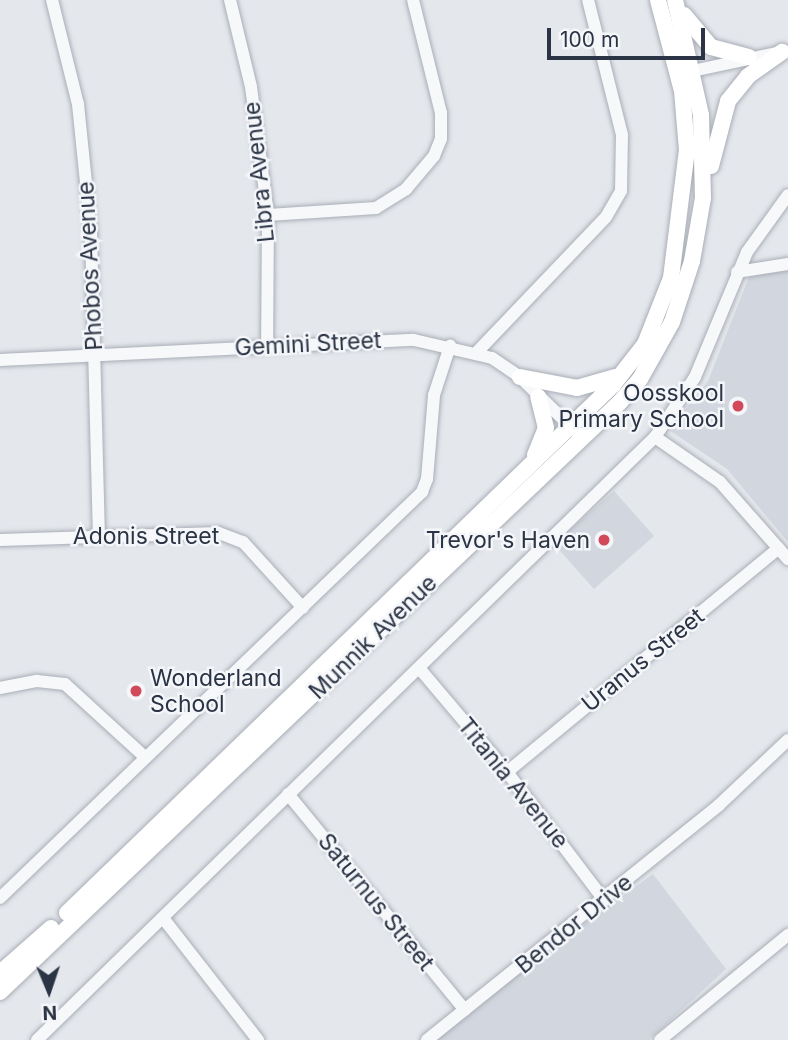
<!DOCTYPE html>
<html>
<head>
<meta charset="utf-8">
<style>
  body { margin:0 }
  #map { position:relative; width:788px; height:1040px; overflow:hidden; background:#e4e7ec; font-family:Inter,sans-serif }
  div>[style] { position:absolute }
  .built>* { inset:0; background:#d2d6de }
  .roads { filter:drop-shadow(0 0 2px #a9aeb7) drop-shadow(0 0 2px #a9aeb7) }
  .minor>* { height:12px; margin:-6px; padding:0 6px; transform-origin:6px; border-radius:6px; background:#f7f8fa }
  .major>* { height:16px; margin:-8px; padding:0 8px; transform-origin:8px; border-radius:8px; background:#fff }
  .dots>* { width:19px; height:19px; translate:-50% -50%; box-sizing:border-box; border:4px solid #f4f6f9; border-radius:50% }
  span { translate:-50% -50%; white-space:nowrap; text-align:center; line-height:1.15; -webkit-text-stroke:5px #f4f6f9; paint-order:stroke }
  .street-label { font-size:23px; color:#2b3445 }
  .poi-label { font-size:23px; color:#2b3445 }
  .right { translate:-100% -50%; text-align:right }
  .left { translate:0 -50%; text-align:left }
  .north { position:absolute; left:14px; top:956px; width:70px; height:70px; -webkit-text-stroke:5px #f4f6f9; paint-order:stroke; rotate:178deg; font-size:19px; font-weight:700; line-height:28px; text-align:center; color:#2b3445 }
  .north::after { content:''; display:block; margin:auto; width:24px; height:32px; background:#2b3445; clip-path:polygon(50% 0,100% 100%,50% 72%,0 100%) }
  .scale { position:absolute; left:547px; top:28px; width:158px; height:32px; box-sizing:border-box; border:4px solid #2b3445; border-top:0; padding-left:9px; font-size:21px; line-height:24px; white-space:nowrap; color:#2b3445; -webkit-text-stroke:5px #f4f6f9; paint-order:stroke }
</style>
</head>
<body>
<div id="map">
  <div class="built">
    <i style="clip-path:polygon(788px 268px,788px 542px,727px 469px,669px 430px,708px 381px,749px 277px)"></i>
    <i style="clip-path:polygon(614px 491px,654px 536px,594px 589px,554px 544px)"></i>
    <i style="clip-path:polygon(653px 874px,726px 969px,649px 1040px,426px 1040px)"></i>
  </div>
  <div class="roads">
    <div class="minor">
      <i style="left:52px;top:0;width:107px;rotate:76deg"></i>
      <i style="left:78px;top:104px;width:130px;rotate:84.2deg"></i>
      <i style="left:91px;top:233px;width:302px;rotate:88.5deg"></i>
      <i style="left:230px;top:0;width:89px;rotate:76.4deg"></i>
      <i style="left:251px;top:87px;width:129px;rotate:82.4deg"></i>
      <i style="left:268px;top:215px;width:131px;rotate:90.4deg"></i>
      <i style="left:683px;top:73px;width:100px;rotate:-12.1deg"></i>
      <i style="left:268px;top:215px;width:108px;rotate:-3.7deg"></i>
      <i style="left:376px;top:208px;width:36px;rotate:-32deg"></i>
      <i style="left:406px;top:189px;width:43px;rotate:-49.7deg"></i>
      <i style="left:434px;top:156px;width:18px;rotate:-68deg"></i>
      <i style="left:441px;top:139px;width:26px;rotate:-90deg"></i>
      <i style="left:441px;top:113px;width:116px;rotate:-103.9deg"></i>
      <i style="left:737px;top:272px;width:52px;rotate:-8.9deg"></i>
      <i style="left:478px;top:351px;width:185px;rotate:-46.3deg"></i>
      <i style="left:606px;top:217px;width:30px;rotate:-60deg"></i>
      <i style="left:621px;top:191px;width:56px;rotate:-89deg"></i>
      <i style="left:622px;top:135px;width:139px;rotate:-104.1deg"></i>
      <i style="left:0;top:360px;width:414px;rotate:-2.8deg"></i>
      <i style="left:414px;top:340px;width:80px;rotate:13deg"></i>
      <i style="left:492px;top:358px;width:34px;rotate:34deg"></i>
      <i style="left:520px;top:377px;width:80px;rotate:44.5deg"></i>
      <i style="left:655px;top:437px;width:79px;rotate:34.7deg"></i>
      <i style="left:720px;top:482px;width:103px;rotate:48.6deg"></i>
      <i style="left:0;top:540px;width:219px;rotate:-1.8deg"></i>
      <i style="left:219px;top:533px;width:26px;rotate:21deg"></i>
      <i style="left:243px;top:542px;width:89px;rotate:47.7deg"></i>
      <i style="left:419px;top:668px;width:136px;rotate:49.8deg"></i>
      <i style="left:507px;top:772px;width:161px;rotate:52.8deg"></i>
      <i style="left:0;top:688px;width:38px;rotate:-11deg"></i>
      <i style="left:37px;top:681px;width:28px;rotate:6deg"></i>
      <i style="left:65px;top:684px;width:108px;rotate:42.4deg"></i>
      <i style="left:507px;top:772px;width:352px;rotate:-39.5deg"></i>
      <i style="left:288px;top:794px;width:279px;rotate:50.7deg"></i>
      <i style="left:0;top:898px;width:586px;rotate:-43.89deg"></i>
      <i style="left:422px;top:492px;width:14px;rotate:-69deg"></i>
      <i style="left:427px;top:479px;width:84px;rotate:-85.2deg"></i>
      <i style="left:434px;top:395px;width:52px;rotate:-71.9deg"></i>
      <i style="left:163px;top:918px;width:155px;rotate:52.1deg"></i>
      <i style="left:37px;top:1040px;width:863px;rotate:-44.3deg"></i>
      <i style="left:655px;top:437px;width:72px;rotate:-56.3deg"></i>
      <i style="left:695px;top:377px;width:135px;rotate:-67.4deg"></i>
      <i style="left:747px;top:252px;width:70px;rotate:-54.3deg"></i>
      <i style="left:427px;top:1040px;width:375px;rotate:-38.8deg"></i>
      <i style="left:719px;top:805px;width:95px;rotate:-43.3deg"></i>
      <i style="left:660px;top:1040px;width:166px;rotate:-39.4deg"></i>
    </div>
    <div class="major">
      <i style="left:684px;top:15px;width:42px;rotate:49.8deg"></i>
      <i style="left:711px;top:47px;width:39px;rotate:15deg"></i>
      <i style="left:711px;top:166px;width:67px;rotate:-75.3deg"></i>
      <i style="left:728px;top:101px;width:32px;rotate:-51deg"></i>
      <i style="left:748px;top:76px;width:42px;rotate:-35.2deg"></i>
      <i style="left:520px;top:377px;width:58px;rotate:10.9deg"></i>
      <i style="left:577px;top:388px;width:40px;rotate:-16deg"></i>
      <i style="left:535px;top:455px;width:29px;rotate:-68deg"></i>
      <i style="left:546px;top:428px;width:32px;rotate:-104deg"></i>
      <i style="left:67px;top:913px;width:760px;rotate:-44.04deg"></i>
      <i style="left:613px;top:385px;width:52px;rotate:-52deg"></i>
      <i style="left:645px;top:344px;width:71px;rotate:-68.5deg"></i>
      <i style="left:671px;top:278px;width:129px;rotate:-82.9deg"></i>
      <i style="left:687px;top:150px;width:59px;rotate:-94.8deg"></i>
      <i style="left:682px;top:91px;width:94px;rotate:-104.8deg"></i>
      <i style="left:0;top:973px;width:68px;rotate:-41.4deg"></i>
      <i style="left:0;top:992px;width:856px;rotate:-43.58deg"></i>
      <i style="left:620px;top:402px;width:30px;rotate:-49deg"></i>
      <i style="left:640px;top:379px;width:65px;rotate:-60.7deg"></i>
      <i style="left:672px;top:322px;width:64px;rotate:-71.8deg"></i>
      <i style="left:692px;top:261px;width:64px;rotate:-80.1deg"></i>
      <i style="left:703px;top:198px;width:83px;rotate:-91.4deg"></i>
      <i style="left:701px;top:115px;width:118px;rotate:-102.7deg"></i>
    </div>
  </div>
  <div class="dots">
    <i style="left:738px;top:406px;background:#d1495b"></i>
    <i style="left:604px;top:540px;background:#d1495b"></i>
    <i style="left:136px;top:691px;background:#d1495b"></i>
  </div>
  <div class="street-label">
    <span style="left:259px;top:172px;rotate:-96deg">Libra Avenue</span>
    <span style="left:90px;top:266px;rotate:-93deg">Phobos Avenue</span>
    <span style="left:308px;top:344px;rotate:-3deg">Gemini Street</span>
    <span style="left:146px;top:536px">Adonis Street</span>
    <span style="left:373px;top:637px;rotate:-44deg">Munnik Avenue</span>
    <span style="left:643px;top:660px;rotate:-39deg">Uranus Street</span>
    <span style="left:513px;top:783px;rotate:51deg">Titania Avenue</span>
    <span style="left:376px;top:902px;rotate:51deg">Saturnus Street</span>
    <span style="left:574px;top:924px;rotate:-39deg">Bendor Drive</span>
  </div>
  <div class="poi-label">
    <span class="right" style="left:724px;top:406px">Oosskool<br>Primary School</span>
    <span class="right" style="left:590px;top:540px">Trevor's Haven</span>
    <span class="left" style="left:150px;top:691px">Wonderland<br>School</span>
  </div>
  <div class="north">N</div>
  <div class="scale">100 m</div>
</div>
</body>
</html>
